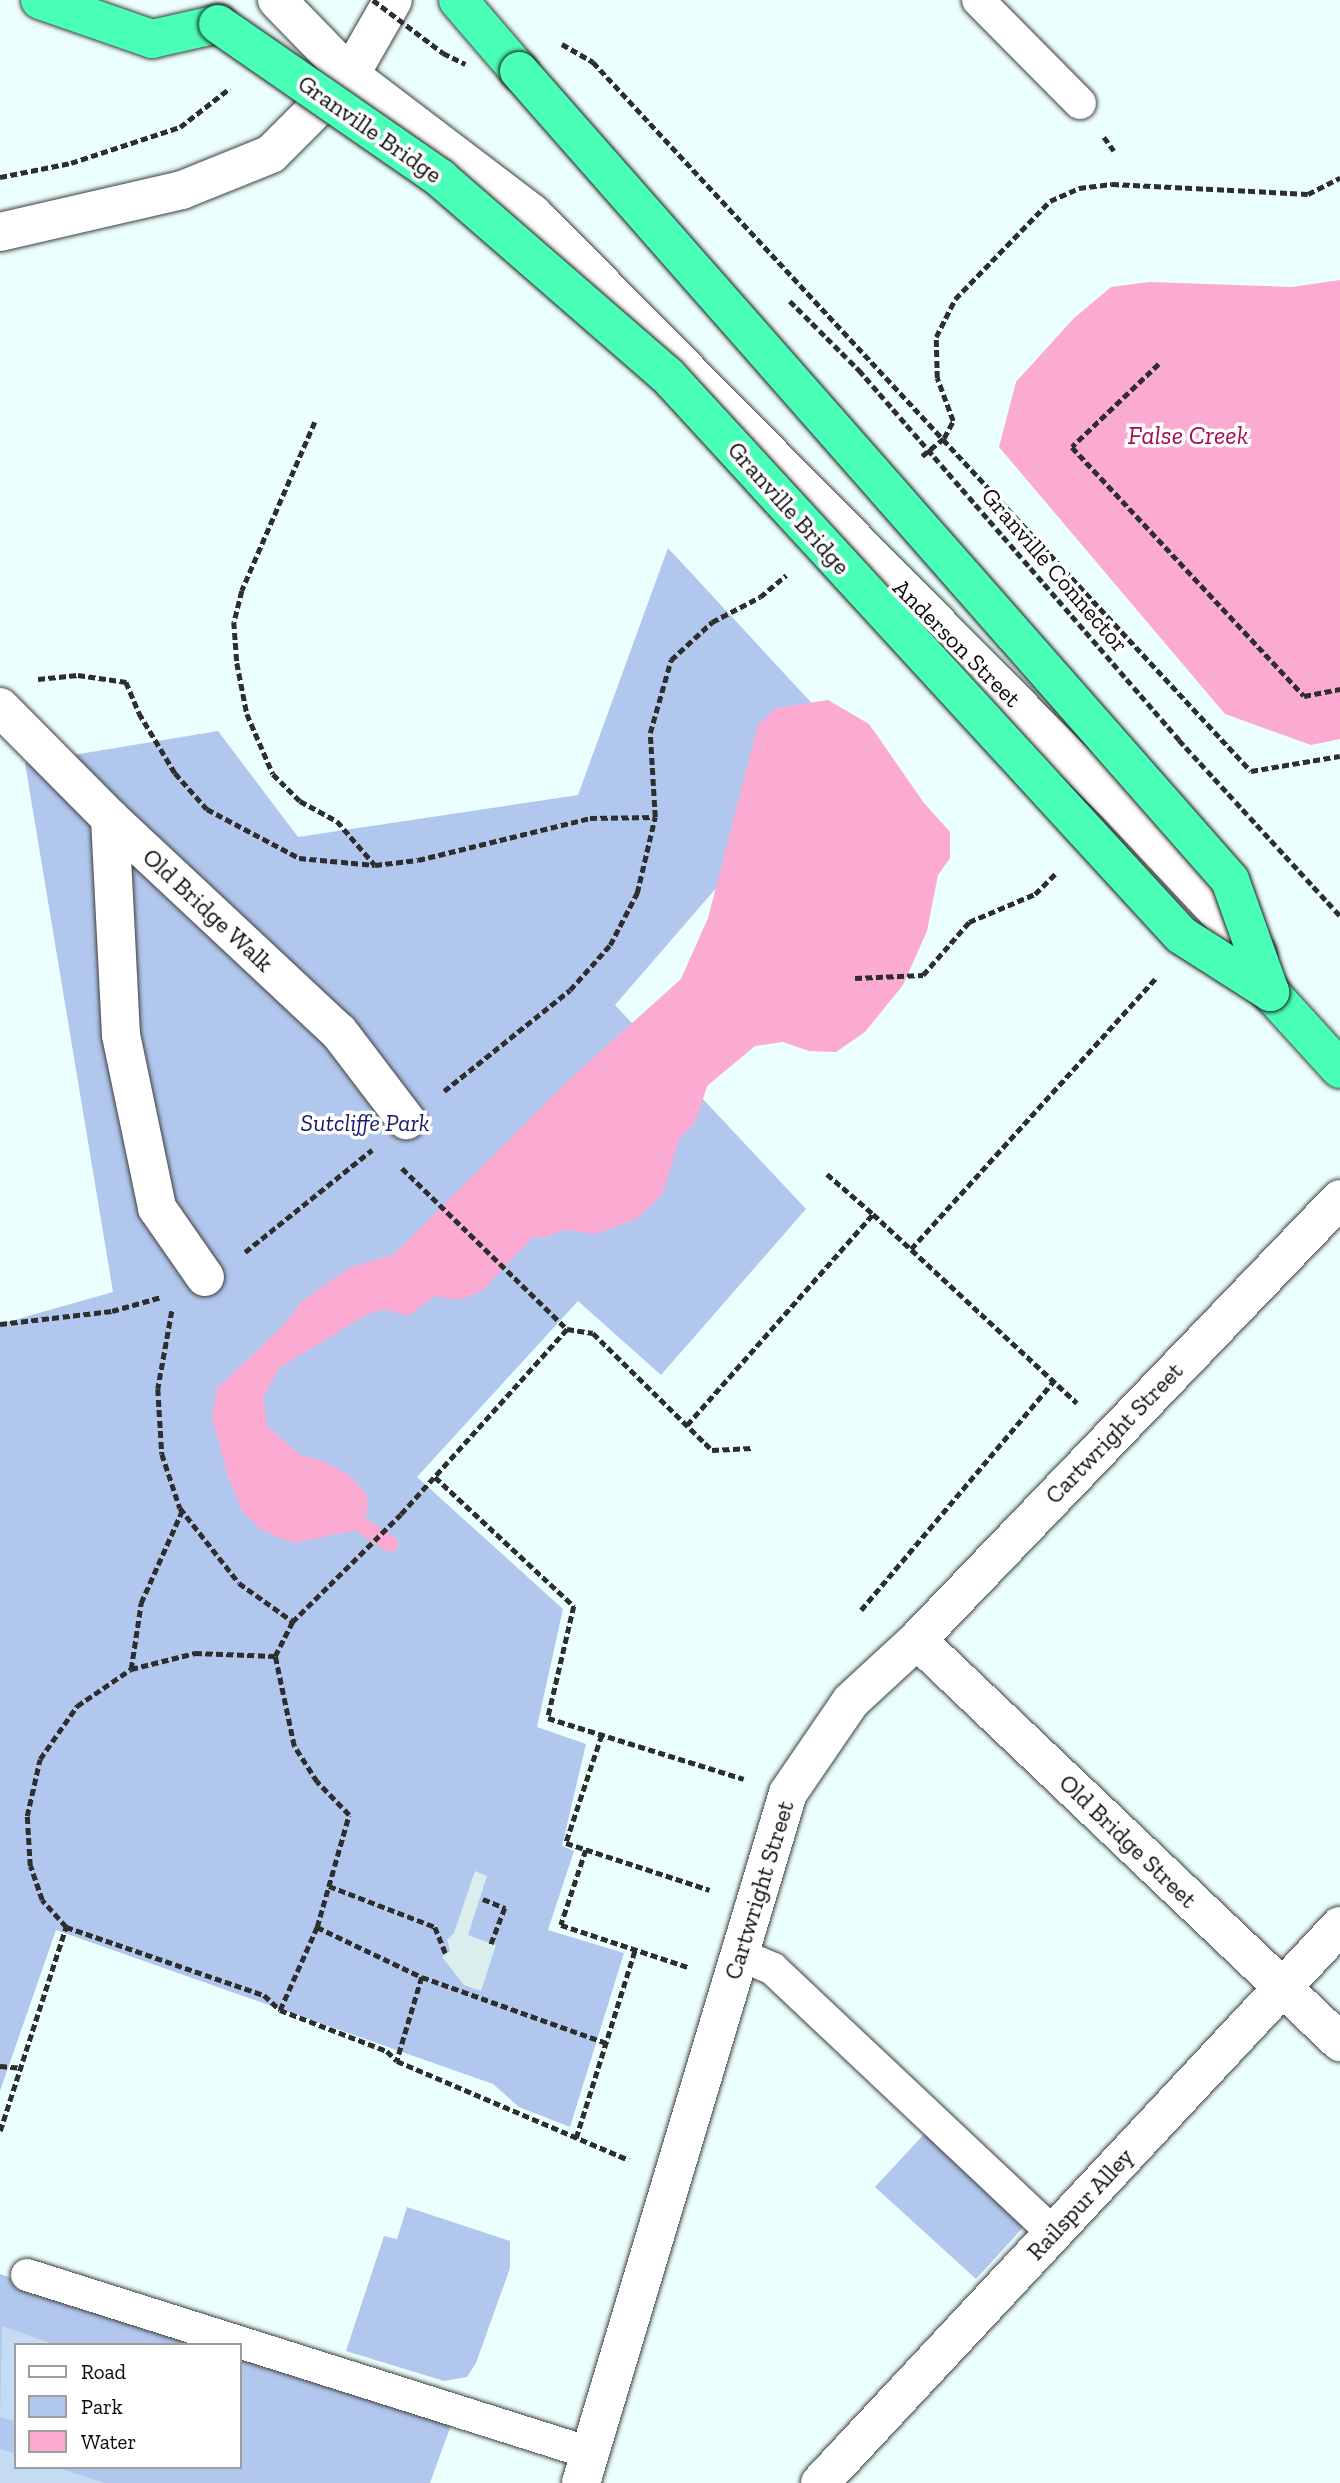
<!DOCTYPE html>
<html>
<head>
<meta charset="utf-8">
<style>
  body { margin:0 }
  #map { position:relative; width:1340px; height:2483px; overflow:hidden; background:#ebfffe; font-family:"Zilla Slab",serif }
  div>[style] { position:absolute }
  .green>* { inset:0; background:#b1c7ed }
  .pitch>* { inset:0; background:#c4dbf3 }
  .plaza>* { inset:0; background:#daefed }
  .water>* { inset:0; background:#fbaad1 }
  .stream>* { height:16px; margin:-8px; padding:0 8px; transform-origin:8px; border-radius:8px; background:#fbaad1 }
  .path>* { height:4.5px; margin-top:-2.25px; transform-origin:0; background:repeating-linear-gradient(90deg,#2e2e2e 0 7px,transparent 0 10.5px) }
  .roads { filter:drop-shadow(0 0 2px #3f3f3f) drop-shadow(0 0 2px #3f3f3f) }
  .lane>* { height:32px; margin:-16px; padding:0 16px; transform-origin:16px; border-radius:16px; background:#fff }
  .street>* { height:38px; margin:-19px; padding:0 19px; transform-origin:19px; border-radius:19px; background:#fff }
  .highway>* { height:38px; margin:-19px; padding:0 19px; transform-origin:19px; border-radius:19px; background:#49ffb8 }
  .path-bridge>* { height:4.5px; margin-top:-2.25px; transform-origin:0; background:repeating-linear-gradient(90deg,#2e2e2e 0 7px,transparent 0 10.5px) }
  .bridges { filter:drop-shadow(0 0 2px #1d1d1d) drop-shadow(0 0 2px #1d1d1d) }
  .highway-bridge>* { height:38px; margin:-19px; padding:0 19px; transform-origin:19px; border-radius:19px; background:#49ffb8 }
  span { translate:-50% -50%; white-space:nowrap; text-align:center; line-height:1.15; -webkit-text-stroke:7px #fff; paint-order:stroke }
  .street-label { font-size:24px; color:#0c0c0c }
  .park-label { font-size:24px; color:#171c68; font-style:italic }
  .water-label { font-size:26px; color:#a80b4b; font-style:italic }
  .legend { position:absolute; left:14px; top:2343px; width:228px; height:126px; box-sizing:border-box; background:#fff; border:2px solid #9e9e9e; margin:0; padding:9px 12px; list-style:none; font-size:21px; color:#0c0c0c }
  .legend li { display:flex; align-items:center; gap:14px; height:35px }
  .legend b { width:35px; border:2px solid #9e9e9e }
</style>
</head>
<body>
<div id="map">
  <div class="green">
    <i style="clip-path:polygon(668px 548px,845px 739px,615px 1005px,806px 1209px,661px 1375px,578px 1301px,417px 1477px,563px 1609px,537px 1727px,586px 1744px,562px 1846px,574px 1851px,548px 1930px,624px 1953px,570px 2127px,519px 2107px,493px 2084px,56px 1930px,0 2091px,0 1324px,113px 1292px,25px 763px,218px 731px,298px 837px,578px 795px)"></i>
    <i style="clip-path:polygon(927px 2131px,1027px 2223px,976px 2279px,875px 2187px)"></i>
    <i style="clip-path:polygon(407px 2207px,510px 2241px,510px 2268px,476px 2363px,467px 2377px,444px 2381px,346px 2351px,384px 2236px,397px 2239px)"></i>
    <i style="clip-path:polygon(0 2274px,211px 2345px,16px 2345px,16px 2467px,240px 2467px,240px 2354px,451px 2425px,430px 2483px,0 2483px)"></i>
  </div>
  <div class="pitch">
    <i style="clip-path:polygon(2px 2326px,56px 2345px,16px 2345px,16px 2422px,0 2417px)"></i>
    <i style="clip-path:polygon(0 2449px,16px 2454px,16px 2467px,56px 2467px,105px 2483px,0 2483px)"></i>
  </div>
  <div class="plaza">
    <i style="clip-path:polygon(475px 1871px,487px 1876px,468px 1935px,496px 1945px,481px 1991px,464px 1985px,442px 1957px,450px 1951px,447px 1940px,454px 1933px)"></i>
  </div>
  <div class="water">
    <i style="clip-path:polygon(1340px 280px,1340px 739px,1311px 745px,1225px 714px,999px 447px,1016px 382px,1073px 319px,1111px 287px,1149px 282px,1292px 287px)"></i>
    <i style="clip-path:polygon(828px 700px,869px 724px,924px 803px,950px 832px,950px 858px,938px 875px,927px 931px,903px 985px,865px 1032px,836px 1052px,809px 1051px,783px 1042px,755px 1046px,707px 1086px,696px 1121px,679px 1140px,662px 1195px,637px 1219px,597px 1234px,564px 1230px,543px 1238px,534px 1236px,482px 1291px,459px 1300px,435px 1296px,408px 1316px,384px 1309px,368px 1314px,279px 1368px,263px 1398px,267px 1426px,300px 1455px,324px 1461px,350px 1476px,367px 1495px,368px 1511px,357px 1530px,294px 1543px,261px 1530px,243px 1512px,229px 1480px,212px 1417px,217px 1388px,282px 1327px,301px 1302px,349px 1268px,394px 1254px,573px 1076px,681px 979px,708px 918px,758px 725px,776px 708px)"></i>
  </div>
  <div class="stream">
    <i style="left:361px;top:1525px;width:35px;rotate:33deg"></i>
  </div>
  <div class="path">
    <i style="left:562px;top:44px;width:36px;rotate:30deg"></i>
    <i style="left:593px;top:62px;width:967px;rotate:47.14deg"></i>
    <i style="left:1251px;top:771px;width:90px;rotate:-9.6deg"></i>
    <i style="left:1104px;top:137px;width:17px;rotate:54deg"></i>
    <i style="left:0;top:177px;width:72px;rotate:-11.2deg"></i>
    <i style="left:71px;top:163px;width:115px;rotate:-18.3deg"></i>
    <i style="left:180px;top:127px;width:63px;rotate:-38deg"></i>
    <i style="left:1159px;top:364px;width:120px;rotate:136.3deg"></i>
    <i style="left:1072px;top:447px;width:340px;rotate:47deg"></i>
    <i style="left:1304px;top:696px;width:37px;rotate:-11deg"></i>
    <i style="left:315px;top:422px;width:184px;rotate:113.4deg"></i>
    <i style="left:242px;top:591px;width:32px;rotate:104deg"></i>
    <i style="left:234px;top:622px;width:41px;rotate:85.8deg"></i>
    <i style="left:237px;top:663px;width:52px;rotate:78.9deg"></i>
    <i style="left:247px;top:714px;width:65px;rotate:66.6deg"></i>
    <i style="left:273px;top:774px;width:38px;rotate:45deg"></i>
    <i style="left:300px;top:801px;width:42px;rotate:28.4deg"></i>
    <i style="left:337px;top:821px;width:57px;rotate:49.3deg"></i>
    <i style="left:922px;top:456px;width:28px;rotate:-39deg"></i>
    <i style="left:944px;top:438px;width:19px;rotate:-62deg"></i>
    <i style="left:953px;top:421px;width:46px;rotate:-110.4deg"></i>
    <i style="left:937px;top:378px;width:41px;rotate:-91.4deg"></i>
    <i style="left:936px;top:337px;width:42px;rotate:-63.4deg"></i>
    <i style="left:955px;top:299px;width:136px;rotate:-45.9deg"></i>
    <i style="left:1050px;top:201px;width:32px;rotate:-24deg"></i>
    <i style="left:1079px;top:188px;width:33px;rotate:-7deg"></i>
    <i style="left:1112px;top:184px;width:196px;rotate:2.9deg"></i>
    <i style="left:1308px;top:194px;width:36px;rotate:-27deg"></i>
    <i style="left:38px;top:679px;width:40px;rotate:-5.7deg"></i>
    <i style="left:78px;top:675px;width:49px;rotate:8.3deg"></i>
    <i style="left:126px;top:682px;width:34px;rotate:67deg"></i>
    <i style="left:139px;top:713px;width:70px;rotate:59deg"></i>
    <i style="left:175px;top:773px;width:48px;rotate:48.4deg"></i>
    <i style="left:207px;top:809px;width:104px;rotate:28deg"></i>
    <i style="left:299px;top:858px;width:76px;rotate:5.3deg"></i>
    <i style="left:375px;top:865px;width:43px;rotate:-6.6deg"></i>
    <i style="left:418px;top:860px;width:177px;rotate:-13.7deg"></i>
    <i style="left:590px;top:818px;width:65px;rotate:-0.9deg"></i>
    <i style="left:855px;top:978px;width:68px;rotate:-2.5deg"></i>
    <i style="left:923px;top:975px;width:70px;rotate:-49deg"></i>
    <i style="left:969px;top:922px;width:72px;rotate:-23deg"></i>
    <i style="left:1035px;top:894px;width:31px;rotate:-45deg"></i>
    <i style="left:444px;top:1091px;width:161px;rotate:-38.7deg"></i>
    <i style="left:570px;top:990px;width:60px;rotate:-48.4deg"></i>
    <i style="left:610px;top:945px;width:59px;rotate:-62.6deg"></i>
    <i style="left:637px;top:893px;width:78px;rotate:-76.7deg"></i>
    <i style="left:655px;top:817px;width:84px;rotate:-93.4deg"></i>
    <i style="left:650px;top:733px;width:76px;rotate:-74deg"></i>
    <i style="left:671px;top:660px;width:56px;rotate:-42.8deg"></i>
    <i style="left:712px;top:622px;width:54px;rotate:-27.5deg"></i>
    <i style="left:760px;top:597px;width:34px;rotate:-40deg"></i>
    <i style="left:402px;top:1168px;width:231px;rotate:44.3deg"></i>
    <i style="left:567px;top:1329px;width:26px;rotate:9deg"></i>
    <i style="left:593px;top:1333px;width:167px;rotate:44.5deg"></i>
    <i style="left:712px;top:1450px;width:40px;rotate:-2.9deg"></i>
    <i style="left:827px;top:1174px;width:61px;rotate:41deg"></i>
    <i style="left:911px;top:1249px;width:367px;rotate:-47.9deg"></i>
    <i style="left:245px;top:1252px;width:163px;rotate:-38.8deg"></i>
    <i style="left:172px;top:1311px;width:79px;rotate:100.2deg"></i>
    <i style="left:158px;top:1389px;width:65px;rotate:86.5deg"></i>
    <i style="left:162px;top:1454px;width:57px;rotate:71.6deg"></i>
    <i style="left:180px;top:1508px;width:95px;rotate:51.8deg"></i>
    <i style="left:239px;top:1583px;width:65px;rotate:35.6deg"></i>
    <i style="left:0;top:1324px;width:113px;rotate:-6.6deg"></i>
    <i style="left:112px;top:1311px;width:51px;rotate:-15.9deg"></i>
    <i style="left:687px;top:1425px;width:281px;rotate:-48.6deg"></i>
    <i style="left:873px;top:1214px;width:278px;rotate:42.8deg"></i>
    <i style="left:435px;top:1477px;width:190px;rotate:42.9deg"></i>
    <i style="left:574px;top:1606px;width:115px;rotate:103.1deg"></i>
    <i style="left:548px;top:1718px;width:205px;rotate:17.3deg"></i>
    <i style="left:861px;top:1610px;width:299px;rotate:-49.9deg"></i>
    <i style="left:131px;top:1669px;width:67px;rotate:-81.4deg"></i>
    <i style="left:141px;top:1603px;width:101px;rotate:-66deg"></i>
    <i style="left:602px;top:1735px;width:114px;rotate:108.4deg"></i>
    <i style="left:566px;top:1843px;width:151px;rotate:18.1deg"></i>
    <i style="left:586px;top:1850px;width:79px;rotate:108.4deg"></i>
    <i style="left:561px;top:1925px;width:134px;rotate:18.3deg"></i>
    <i style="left:329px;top:1886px;width:114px;rotate:21.1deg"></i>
    <i style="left:435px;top:1927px;width:29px;rotate:68deg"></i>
    <i style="left:483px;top:1899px;width:24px;rotate:22deg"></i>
    <i style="left:505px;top:1908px;width:39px;rotate:111deg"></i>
    <i style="left:66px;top:1927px;width:36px;rotate:-132deg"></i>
    <i style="left:42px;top:1900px;width:36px;rotate:-109deg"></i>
    <i style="left:30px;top:1866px;width:50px;rotate:-93.4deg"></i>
    <i style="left:27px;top:1816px;width:58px;rotate:-77.2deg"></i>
    <i style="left:40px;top:1759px;width:65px;rotate:-55.1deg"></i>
    <i style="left:77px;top:1706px;width:65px;rotate:-34.4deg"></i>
    <i style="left:131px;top:1669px;width:66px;rotate:-14deg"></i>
    <i style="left:195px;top:1653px;width:80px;rotate:2.1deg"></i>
    <i style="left:317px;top:1927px;width:116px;rotate:25.5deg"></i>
    <i style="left:422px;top:1977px;width:88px;rotate:106.6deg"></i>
    <i style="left:422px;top:1977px;width:195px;rotate:19.7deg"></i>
    <i style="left:280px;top:2010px;width:91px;rotate:-66deg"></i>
    <i style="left:317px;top:1927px;width:116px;rotate:-74.1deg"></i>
    <i style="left:349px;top:1815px;width:46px;rotate:-134.1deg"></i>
    <i style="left:317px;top:1782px;width:43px;rotate:-122.6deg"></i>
    <i style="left:294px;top:1746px;width:92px;rotate:-101.9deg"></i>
    <i style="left:275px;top:1656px;width:38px;rotate:-63deg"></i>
    <i style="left:292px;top:1622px;width:153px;rotate:-44.7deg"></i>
    <i style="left:401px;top:1514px;width:249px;rotate:-48.1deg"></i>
    <i style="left:0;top:2066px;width:21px;rotate:5deg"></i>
    <i style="left:0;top:2131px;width:214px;rotate:-72.1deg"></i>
    <i style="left:66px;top:1927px;width:209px;rotate:19deg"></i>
    <i style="left:264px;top:1995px;width:22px;rotate:43deg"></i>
    <i style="left:280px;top:2010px;width:115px;rotate:21deg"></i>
    <i style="left:387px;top:2051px;width:14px;rotate:45deg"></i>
    <i style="left:397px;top:2061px;width:252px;rotate:23.1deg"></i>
    <i style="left:576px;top:2138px;width:197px;rotate:-72.6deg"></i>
  </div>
  <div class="roads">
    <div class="lane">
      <i style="left:978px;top:0;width:145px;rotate:45.3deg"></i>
      <i style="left:738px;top:1954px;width:38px;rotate:23deg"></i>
      <i style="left:773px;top:1969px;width:385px;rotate:43.3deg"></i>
      <i style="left:27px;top:2275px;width:590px;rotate:17.55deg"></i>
    </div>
    <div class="street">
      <i style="left:277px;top:0;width:105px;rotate:45.8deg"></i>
      <i style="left:350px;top:75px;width:230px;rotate:37.2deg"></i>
      <i style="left:533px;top:214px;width:837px;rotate:45.34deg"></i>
      <i style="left:1121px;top:809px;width:199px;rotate:46.8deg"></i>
      <i style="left:0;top:232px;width:187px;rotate:-13deg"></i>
      <i style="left:182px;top:190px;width:96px;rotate:-22deg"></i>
      <i style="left:271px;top:154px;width:112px;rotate:-45deg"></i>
      <i style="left:350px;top:75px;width:86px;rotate:-60.2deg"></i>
      <i style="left:0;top:707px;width:156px;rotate:45.3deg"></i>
      <i style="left:110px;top:818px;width:313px;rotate:43.1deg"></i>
      <i style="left:339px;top:1032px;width:111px;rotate:52.7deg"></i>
      <i style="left:110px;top:818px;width:217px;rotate:87.1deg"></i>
      <i style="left:121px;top:1035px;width:177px;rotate:78.2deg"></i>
      <i style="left:157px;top:1208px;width:84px;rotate:55.2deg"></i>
      <i style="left:917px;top:1640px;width:584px;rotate:43.54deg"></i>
      <i style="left:581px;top:2483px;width:720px;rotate:-73.3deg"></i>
      <i style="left:788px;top:1793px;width:112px;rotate:-55.6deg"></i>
      <i style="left:851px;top:1701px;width:90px;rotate:-42.7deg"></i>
      <i style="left:917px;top:1640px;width:611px;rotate:-46.19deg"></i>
      <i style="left:820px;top:2483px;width:762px;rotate:-46.97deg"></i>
    </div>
    <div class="highway">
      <i style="left:40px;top:0;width:119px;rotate:19.2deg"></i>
      <i style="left:152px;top:39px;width:68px;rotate:-12.8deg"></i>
      <i style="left:458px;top:0;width:94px;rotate:49.3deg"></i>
      <i style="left:1270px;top:992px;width:104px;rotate:47.7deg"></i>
    </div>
  </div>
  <div class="path-bridge">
    <i style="left:373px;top:0;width:88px;rotate:37.1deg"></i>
    <i style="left:443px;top:53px;width:25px;rotate:26deg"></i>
    <i style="left:790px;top:301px;width:98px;rotate:45deg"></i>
    <i style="left:859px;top:370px;width:489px;rotate:49.1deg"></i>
    <i style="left:1179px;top:740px;width:239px;rotate:47.5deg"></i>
  </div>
  <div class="bridges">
    <div class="highway-bridge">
      <i style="left:218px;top:24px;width:270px;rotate:34.7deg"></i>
      <i style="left:440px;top:178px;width:301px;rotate:41deg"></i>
      <i style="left:667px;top:375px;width:760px;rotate:47.45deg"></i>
      <i style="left:1181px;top:935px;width:106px;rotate:32.6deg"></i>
      <i style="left:519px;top:71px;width:1077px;rotate:48.69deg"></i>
      <i style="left:1230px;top:880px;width:119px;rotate:70.3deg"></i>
    </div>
  </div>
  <div class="street-label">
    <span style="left:370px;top:129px;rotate:35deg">Granville Bridge</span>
    <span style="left:789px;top:508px;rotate:48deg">Granville Bridge</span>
    <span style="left:1055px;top:570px;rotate:49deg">Granville Connector</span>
    <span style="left:957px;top:643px;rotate:45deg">Anderson Street</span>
    <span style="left:208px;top:910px;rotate:43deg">Old Bridge Walk</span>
    <span style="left:1114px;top:1433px;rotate:-46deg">Cartwright Street</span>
    <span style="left:1128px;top:1841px;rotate:44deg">Old Bridge Street</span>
    <span style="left:759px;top:1890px;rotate:-73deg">Cartwright Street</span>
    <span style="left:1080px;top:2204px;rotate:-47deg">Railspur Alley</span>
  </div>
  <div class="park-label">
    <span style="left:365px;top:1123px">Sutcliffe Park</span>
  </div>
  <div class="water-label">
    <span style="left:1188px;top:436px">False Creek</span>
  </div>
  <ul class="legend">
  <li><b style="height:9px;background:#fff"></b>Road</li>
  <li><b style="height:19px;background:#b1c7ed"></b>Park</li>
  <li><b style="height:19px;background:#fbaad1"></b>Water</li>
  </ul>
</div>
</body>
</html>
